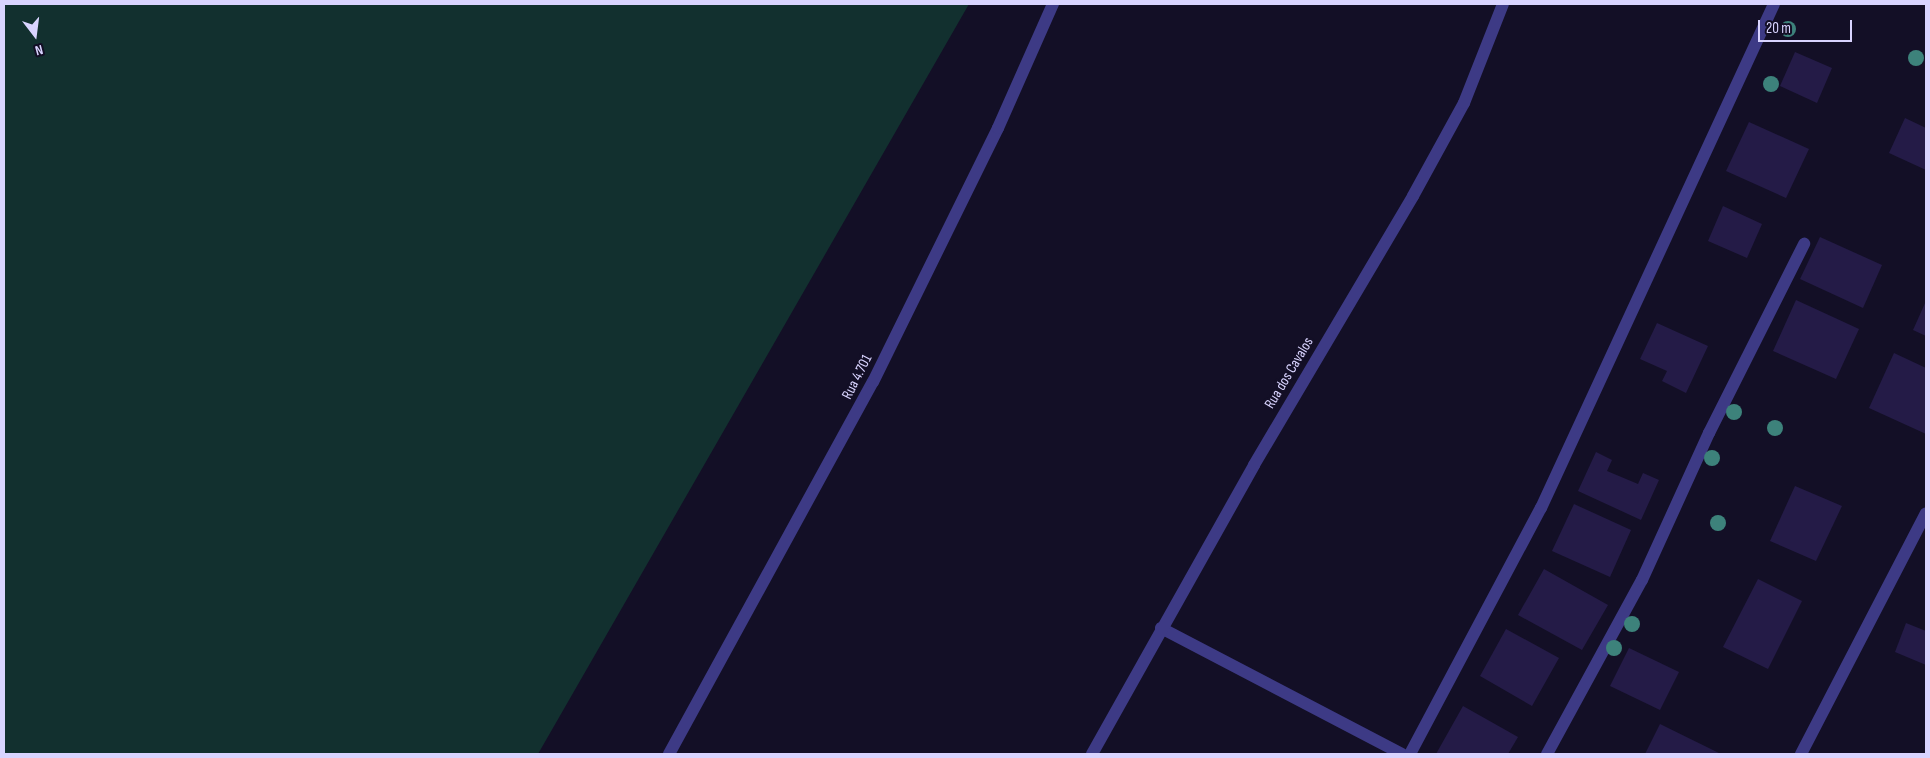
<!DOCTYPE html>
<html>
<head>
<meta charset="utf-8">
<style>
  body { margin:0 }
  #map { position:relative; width:1930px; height:758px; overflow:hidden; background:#130f26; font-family:"Sofia Sans Condensed",sans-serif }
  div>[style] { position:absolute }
  .green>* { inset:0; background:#12302f }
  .building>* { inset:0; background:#241b47 }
  .minor>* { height:12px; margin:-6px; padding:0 6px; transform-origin:6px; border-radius:6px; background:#3d3a85 }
  .trees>* { width:16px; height:16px; margin:-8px; border-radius:50%; background:#3d827b }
  span { translate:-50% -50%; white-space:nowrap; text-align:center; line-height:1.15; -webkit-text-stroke:5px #130f26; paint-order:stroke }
  .street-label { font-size:15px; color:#d9d4ff }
  .frame { position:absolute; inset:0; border:5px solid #d9d4ff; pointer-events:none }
  .north { position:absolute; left:10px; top:10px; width:50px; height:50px; -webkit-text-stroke:4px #130f26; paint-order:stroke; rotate:165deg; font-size:14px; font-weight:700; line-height:20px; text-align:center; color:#d9d4ff }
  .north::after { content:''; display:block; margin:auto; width:18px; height:22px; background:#d9d4ff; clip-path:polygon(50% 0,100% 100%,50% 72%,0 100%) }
  .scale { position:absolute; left:1758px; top:20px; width:94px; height:22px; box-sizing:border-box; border:2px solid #d9d4ff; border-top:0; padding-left:6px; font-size:15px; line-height:18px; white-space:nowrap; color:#d9d4ff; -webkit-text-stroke:4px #130f26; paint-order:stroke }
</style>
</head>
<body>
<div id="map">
  <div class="green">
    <i style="clip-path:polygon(4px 4px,969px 4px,538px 754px,4px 754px)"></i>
  </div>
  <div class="building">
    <i style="clip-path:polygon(1795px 52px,1832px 68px,1817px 103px,1780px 86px)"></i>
    <i style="clip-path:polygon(1905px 118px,1926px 128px,1926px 170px,1889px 153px)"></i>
    <i style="clip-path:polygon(1749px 122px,1809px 149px,1786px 198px,1726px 171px)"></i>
    <i style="clip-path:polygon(1723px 206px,1762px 224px,1747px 258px,1708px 241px)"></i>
    <i style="clip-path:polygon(1820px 237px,1882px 265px,1863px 308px,1800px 279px)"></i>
    <i style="clip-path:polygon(1796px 300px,1859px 329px,1836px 379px,1773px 351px)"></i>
    <i style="clip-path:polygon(1926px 301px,1926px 336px,1913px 330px)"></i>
    <i style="clip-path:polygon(1657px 323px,1708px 346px,1686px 393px,1662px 381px,1667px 371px,1640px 359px)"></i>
    <i style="clip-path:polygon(1894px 353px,1926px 368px,1926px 434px,1869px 408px)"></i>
    <i style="clip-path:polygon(1596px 452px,1612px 460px,1607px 471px,1638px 484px,1643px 473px,1659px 480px,1641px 520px,1578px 491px)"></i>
    <i style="clip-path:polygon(1795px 486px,1842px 506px,1816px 561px,1770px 541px)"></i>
    <i style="clip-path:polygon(1574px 504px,1631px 530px,1610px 577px,1552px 551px)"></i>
    <i style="clip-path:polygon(1544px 569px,1608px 605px,1582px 650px,1518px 615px)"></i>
    <i style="clip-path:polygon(1758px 579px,1802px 601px,1768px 669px,1723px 647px)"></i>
    <i style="clip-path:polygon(1906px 623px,1926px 631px,1926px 665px,1895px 652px)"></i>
    <i style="clip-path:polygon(1506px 629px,1559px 658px,1532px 706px,1480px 676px)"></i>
    <i style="clip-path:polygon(1629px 648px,1679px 672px,1660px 710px,1610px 686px)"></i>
    <i style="clip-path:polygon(1463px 706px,1518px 737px,1508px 754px,1436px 754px)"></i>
    <i style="clip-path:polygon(1660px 724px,1721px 754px,1645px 754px)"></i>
  </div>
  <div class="minor">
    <i style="left:1161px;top:628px;width:272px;rotate:27.6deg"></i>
    <i style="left:669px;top:754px;width:424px;rotate:-61.3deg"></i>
    <i style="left:873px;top:382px;width:283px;rotate:-63.8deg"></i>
    <i style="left:998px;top:128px;width:136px;rotate:-66.1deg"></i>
    <i style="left:1092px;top:754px;width:331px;rotate:-60.7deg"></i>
    <i style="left:1254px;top:465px;width:312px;rotate:-59.4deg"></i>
    <i style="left:1413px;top:196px;width:106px;rotate:-61.3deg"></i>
    <i style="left:1464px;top:103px;width:106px;rotate:-68.5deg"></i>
    <i style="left:1410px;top:754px;width:279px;rotate:-62deg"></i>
    <i style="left:1541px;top:508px;width:555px;rotate:-65.19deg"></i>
    <i style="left:1547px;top:754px;width:198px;rotate:-61.4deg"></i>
    <i style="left:1642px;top:580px;width:162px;rotate:-65.5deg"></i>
    <i style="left:1709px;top:433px;width:212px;rotate:-63.3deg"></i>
    <i style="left:1801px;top:754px;width:271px;rotate:-62.6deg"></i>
  </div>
  <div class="trees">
    <i style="left:1788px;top:29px"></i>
    <i style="left:1916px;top:58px"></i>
    <i style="left:1771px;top:84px"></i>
    <i style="left:1734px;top:412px"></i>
    <i style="left:1775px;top:428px"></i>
    <i style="left:1712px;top:458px"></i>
    <i style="left:1718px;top:523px"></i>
    <i style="left:1632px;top:624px"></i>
    <i style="left:1614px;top:648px"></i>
  </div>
  <div class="street-label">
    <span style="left:1289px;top:373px;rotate:-59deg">Rua dos Cavalos</span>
    <span style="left:857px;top:377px;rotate:-63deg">Rua 4.701</span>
  </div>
  <div class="frame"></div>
  <div class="north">N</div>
  <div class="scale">20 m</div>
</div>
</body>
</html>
